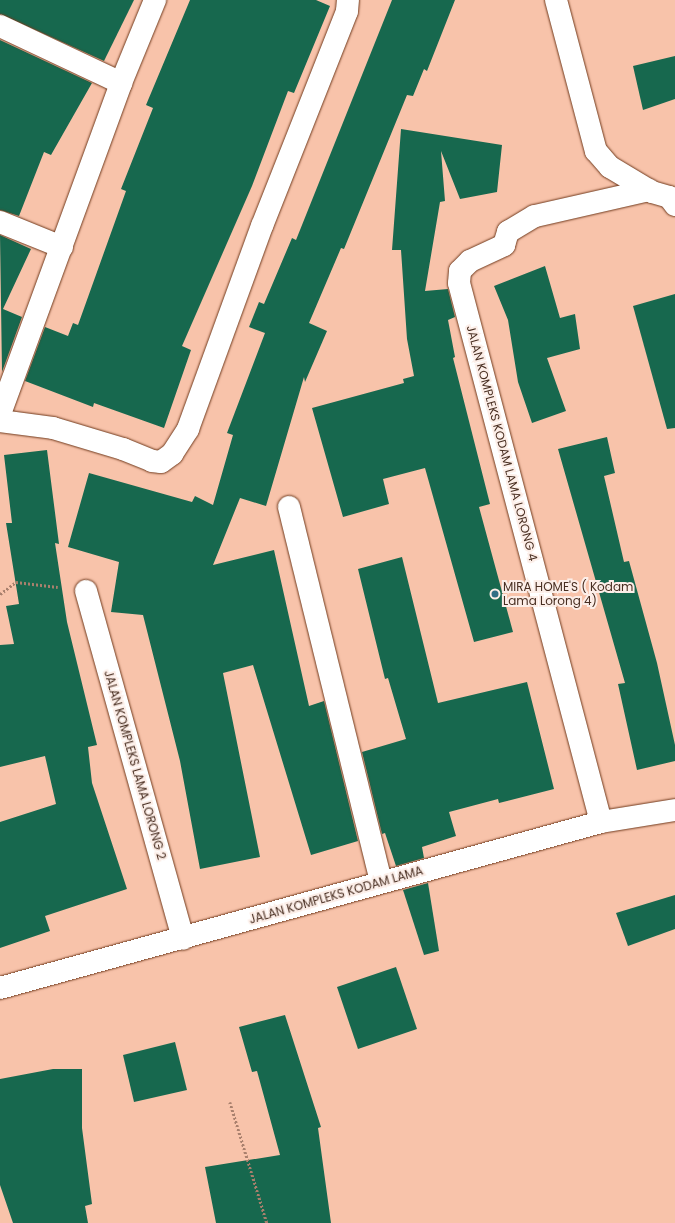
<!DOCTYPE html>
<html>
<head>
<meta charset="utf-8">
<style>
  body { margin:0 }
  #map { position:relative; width:675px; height:1223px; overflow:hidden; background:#f8c3aa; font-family:Poppins,sans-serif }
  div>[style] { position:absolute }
  .building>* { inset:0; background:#17684e }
  .path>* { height:2.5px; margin-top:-1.25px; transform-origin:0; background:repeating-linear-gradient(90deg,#a9806d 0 2px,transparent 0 4px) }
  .roads { filter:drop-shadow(0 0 1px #713b1e) drop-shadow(0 0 1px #713b1e) }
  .minor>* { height:22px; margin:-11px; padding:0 11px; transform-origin:11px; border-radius:11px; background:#fff }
  .dots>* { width:11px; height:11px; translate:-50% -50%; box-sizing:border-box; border:2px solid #fceee8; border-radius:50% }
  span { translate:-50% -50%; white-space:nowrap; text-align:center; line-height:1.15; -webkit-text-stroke:4px #fceee8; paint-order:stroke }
  .street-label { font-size:12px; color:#482e21 }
  .poi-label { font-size:12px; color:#482e21 }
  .left { translate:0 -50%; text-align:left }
</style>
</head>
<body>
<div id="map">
  <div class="building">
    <i style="clip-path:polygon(0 0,134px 0,104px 61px,0 14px)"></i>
    <i style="clip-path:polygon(190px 0,316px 0,330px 6px,294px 93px,288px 91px,252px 186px,182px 346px,191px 350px,164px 428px,94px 403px,93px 407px,25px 381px,45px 327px,68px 336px,73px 323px,78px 325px,126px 191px,121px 189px,153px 108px,146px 105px)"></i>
    <i style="clip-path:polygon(392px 0,455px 0,427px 71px,424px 69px,413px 96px,407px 95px,344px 249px,341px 248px,309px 323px,327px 331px,305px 382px,304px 377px,266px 506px,240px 498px,213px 565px,274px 550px,309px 706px,324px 701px,358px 841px,311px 855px,253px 665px,223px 673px,260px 857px,200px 869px,180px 761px,143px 615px,111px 612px,119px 562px,68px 547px,89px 473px,192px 502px,195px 496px,213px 505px,233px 435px,227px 433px,265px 333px,249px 327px,259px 302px,264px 304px,292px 238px,296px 240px)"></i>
    <i style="clip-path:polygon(0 40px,92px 83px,51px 155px,44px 152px,19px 216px,0 210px)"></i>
    <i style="clip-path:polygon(675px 56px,675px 99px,643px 110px,633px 66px)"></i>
    <i style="clip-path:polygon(401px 129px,502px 145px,497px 192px,460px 199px,441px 151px,445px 201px,440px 202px,425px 291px,448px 289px,455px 317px,448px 320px,455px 357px,453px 358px,490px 504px,479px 507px,513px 632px,474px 642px,425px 468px,383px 479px,389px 504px,343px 517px,312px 408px,404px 383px,403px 379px,414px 376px,407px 339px,401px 250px,392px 250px)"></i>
    <i style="clip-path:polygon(0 235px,31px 249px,3px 309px,22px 317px,2px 372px)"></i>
    <i style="clip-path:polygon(545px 266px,560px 318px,575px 314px,580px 349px,547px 358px,566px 411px,532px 423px,518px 382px,508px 320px,494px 286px)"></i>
    <i style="clip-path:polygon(675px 294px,675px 428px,667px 429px,633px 306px)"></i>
    <i style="clip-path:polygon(607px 437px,615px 473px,604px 476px,624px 562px,629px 561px,657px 663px,675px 745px,675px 761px,637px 770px,618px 684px,625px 683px,558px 449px)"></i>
    <i style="clip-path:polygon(47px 450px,59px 544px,55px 543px,67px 622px,97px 745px,88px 747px,92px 783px,127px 889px,45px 916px,50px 931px,0 948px,0 822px,56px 804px,45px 756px,0 767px,0 645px,14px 644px,6px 606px,19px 604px,6px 523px,12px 523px,4px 455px)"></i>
    <i style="clip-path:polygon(402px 557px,438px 703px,527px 682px,554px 789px,499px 803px,498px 799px,449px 812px,456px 836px,422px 847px,424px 858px,396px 866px,385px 833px,382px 834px,362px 752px,406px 739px,388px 678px,385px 679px,358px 569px)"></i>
    <i style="clip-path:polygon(428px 883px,439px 951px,424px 955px,403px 890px)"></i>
    <i style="clip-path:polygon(675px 895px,675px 929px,628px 946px,616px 913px)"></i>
    <i style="clip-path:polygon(396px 967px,417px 1029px,358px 1049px,337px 987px)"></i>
    <i style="clip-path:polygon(285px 1015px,321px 1127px,318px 1128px,331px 1223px,216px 1223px,205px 1167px,280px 1155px,257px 1071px,252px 1072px,239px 1027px)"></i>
    <i style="clip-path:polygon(175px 1042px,187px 1090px,134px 1102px,123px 1055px)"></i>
    <i style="clip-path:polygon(53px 1069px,82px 1069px,82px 1128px,92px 1204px,85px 1206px,88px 1223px,13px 1223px,0 1185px,0 1079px)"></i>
  </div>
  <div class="path">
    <i style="left:0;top:594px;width:20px;rotate:-37deg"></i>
    <i style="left:16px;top:582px;width:42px;rotate:6.8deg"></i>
    <i style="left:230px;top:1102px;width:127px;rotate:73deg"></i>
  </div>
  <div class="roads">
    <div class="minor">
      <i style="left:556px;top:0;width:156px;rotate:75.2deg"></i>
      <i style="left:596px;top:151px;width:21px;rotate:49deg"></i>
      <i style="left:610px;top:167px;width:49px;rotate:30.8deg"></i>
      <i style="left:652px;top:192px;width:18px;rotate:16deg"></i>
      <i style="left:669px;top:197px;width:10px;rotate:53deg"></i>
      <i style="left:0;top:26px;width:134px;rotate:25.2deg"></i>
      <i style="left:0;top:222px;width:67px;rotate:22deg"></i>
      <i style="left:0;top:414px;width:352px;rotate:-69.9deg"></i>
      <i style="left:121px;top:83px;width:90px;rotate:-67.7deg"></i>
      <i style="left:0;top:421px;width:53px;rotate:7.5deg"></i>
      <i style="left:53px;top:428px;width:73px;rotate:16.7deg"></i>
      <i style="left:123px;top:449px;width:31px;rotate:22deg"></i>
      <i style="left:152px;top:461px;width:9px;rotate:6deg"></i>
      <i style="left:161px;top:462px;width:14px;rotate:-36deg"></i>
      <i style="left:172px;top:454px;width:30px;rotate:-57deg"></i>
      <i style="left:188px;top:429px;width:216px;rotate:-70deg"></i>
      <i style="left:262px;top:226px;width:231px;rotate:-68.4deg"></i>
      <i style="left:347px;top:11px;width:11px;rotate:-85deg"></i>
      <i style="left:289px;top:507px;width:385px;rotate:76.2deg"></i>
      <i style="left:86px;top:591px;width:361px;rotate:74.4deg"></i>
      <i style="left:601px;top:822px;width:557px;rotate:-104.76deg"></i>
      <i style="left:459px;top:283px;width:12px;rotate:-85deg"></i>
      <i style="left:460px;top:271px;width:14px;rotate:-45deg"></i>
      <i style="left:470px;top:261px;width:38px;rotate:-25deg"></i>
      <i style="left:504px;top:245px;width:14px;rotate:-73deg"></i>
      <i style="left:508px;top:232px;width:31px;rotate:-31deg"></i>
      <i style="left:535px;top:216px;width:117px;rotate:-12.8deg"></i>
      <i style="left:0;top:988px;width:624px;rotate:-15.44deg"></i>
      <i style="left:601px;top:822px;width:75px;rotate:-9.2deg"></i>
    </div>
  </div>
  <div class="dots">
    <i style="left:495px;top:594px;background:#326e85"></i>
  </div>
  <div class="street-label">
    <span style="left:502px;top:443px;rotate:75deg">JALAN KOMPLEKS KODAM LAMA LORONG 4</span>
    <span style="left:135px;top:765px;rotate:74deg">JALAN KOMPLEKS LAMA LORONG 2</span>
    <span style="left:336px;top:895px;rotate:-16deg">JALAN KOMPLEKS KODAM LAMA</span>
  </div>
  <div class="poi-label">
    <span class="left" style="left:503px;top:594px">MIRA HOME'S ( Kodam<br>Lama Lorong 4)</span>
  </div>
</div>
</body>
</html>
